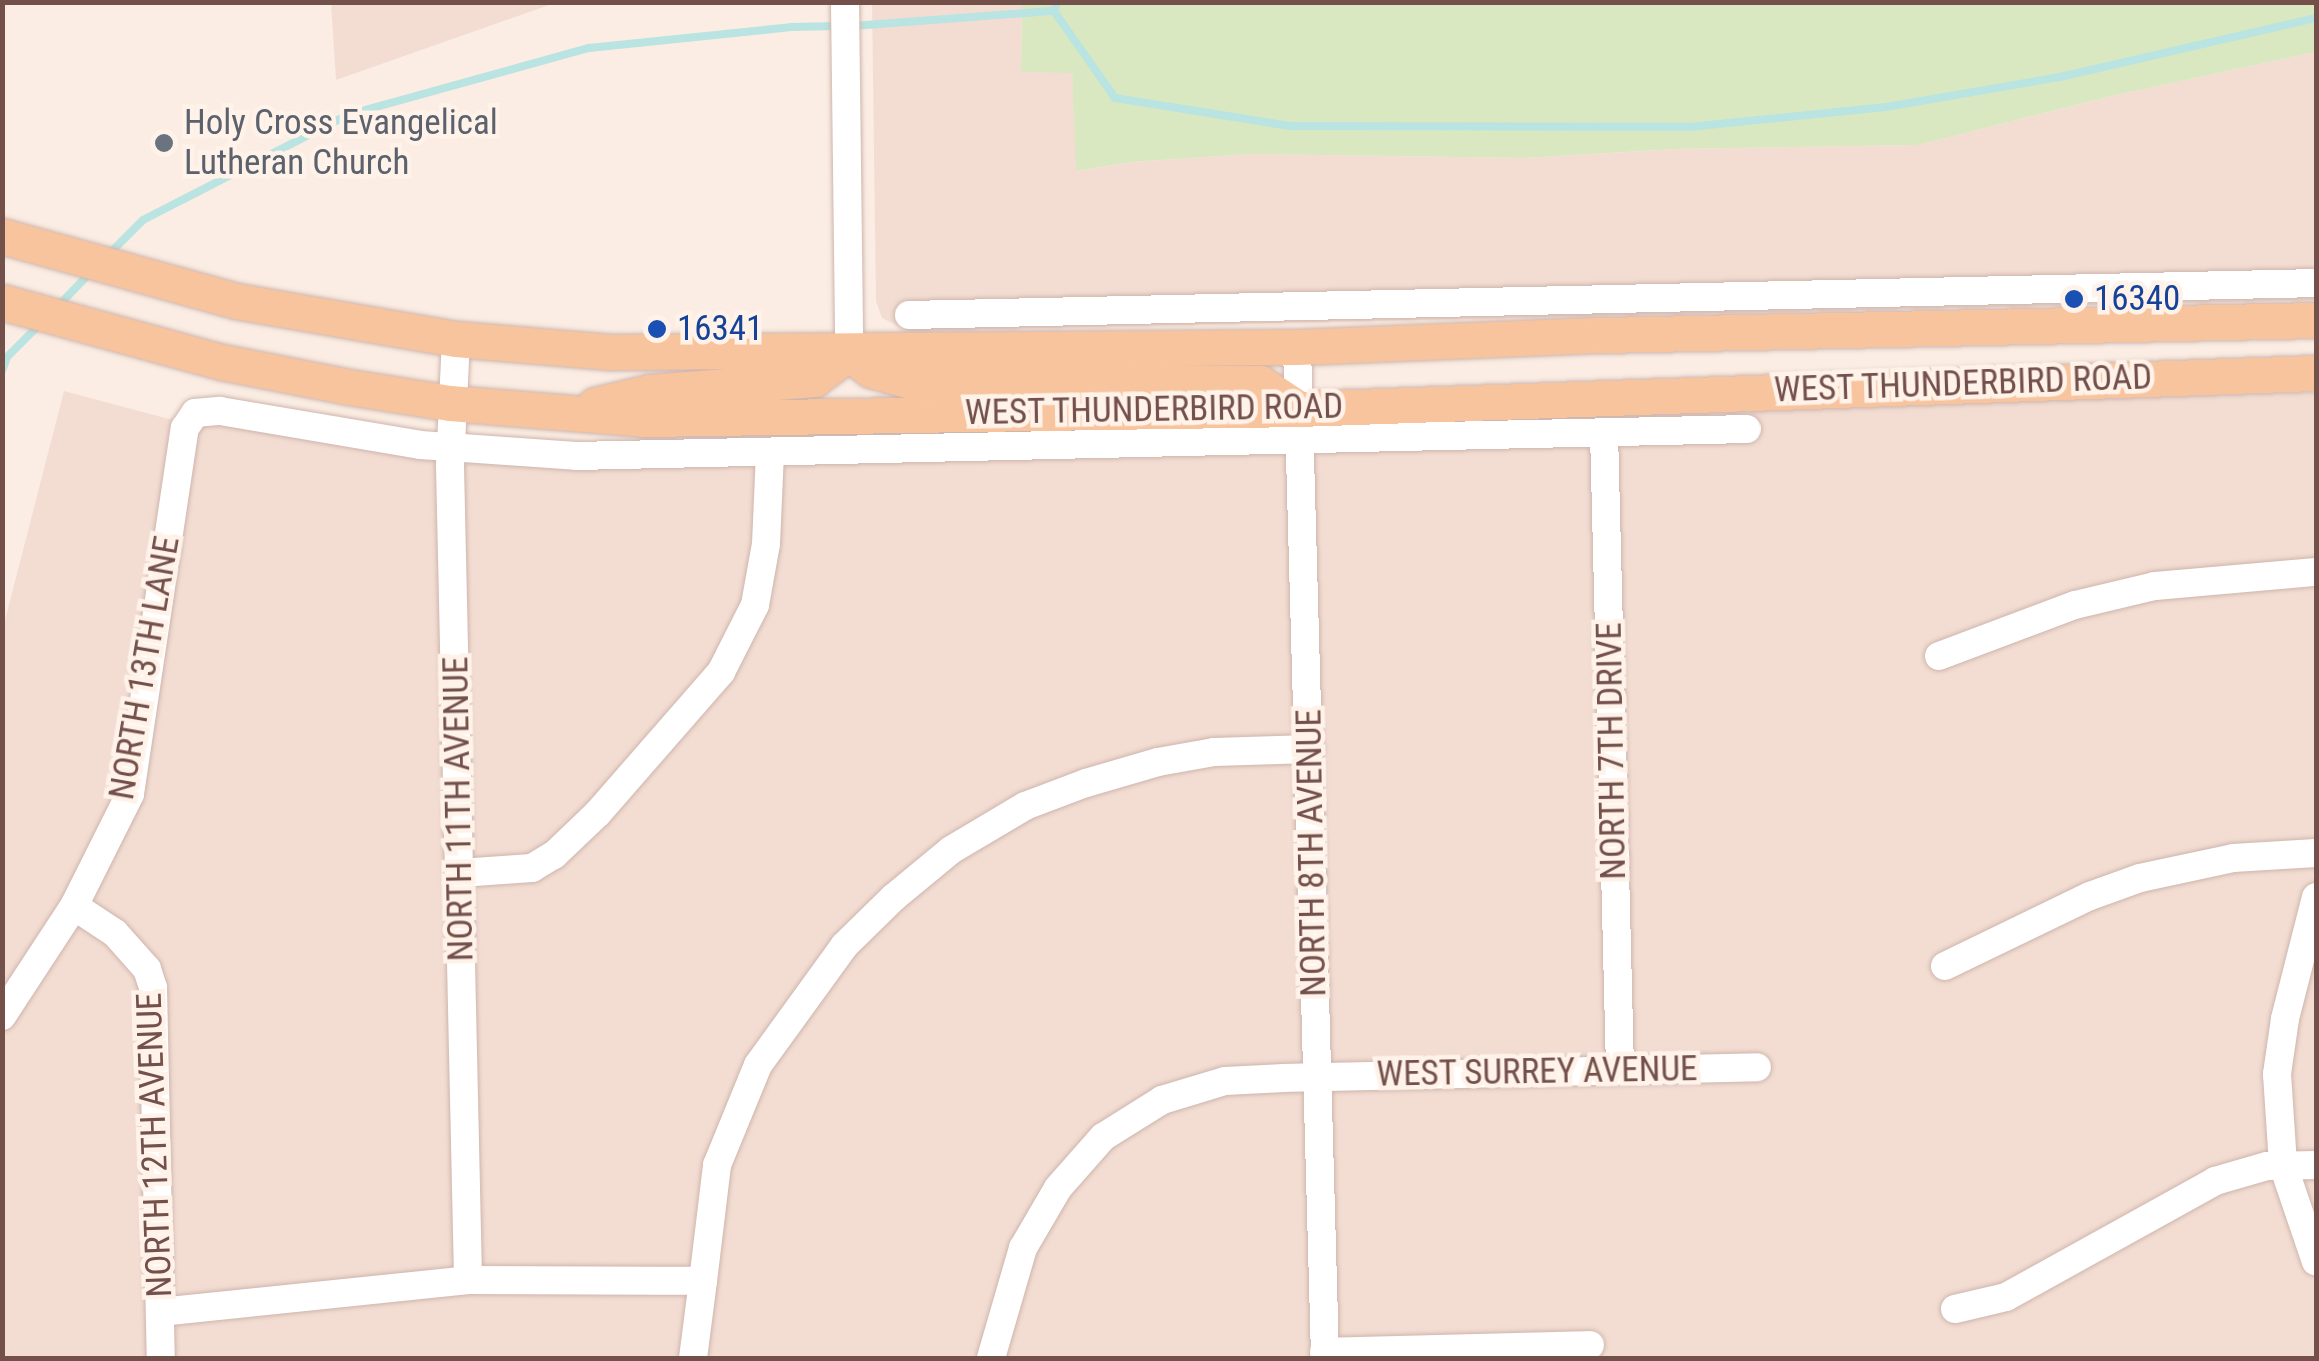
<!DOCTYPE html>
<html>
<head>
<meta charset="utf-8">
<style>
  body { margin:0 }
  #map { position:relative; width:2319px; height:1361px; overflow:hidden; background:#fbede3; font-family:"Roboto Condensed",sans-serif }
  div>[style] { position:absolute }
  .residential>* { inset:0; background:#f3ddd2 }
  .green>* { inset:0; background:#dae8c2 }
  .stream>* { height:8px; margin:-4px; padding:0 4px; transform-origin:4px; border-radius:4px; background:#b9e4e1 }
  .roads { filter:drop-shadow(0 0 2px #ceb5ad) drop-shadow(0 0 2px #ceb5ad) }
  .minor>* { height:28px; margin:-14px; padding:0 14px; transform-origin:14px; border-radius:14px; background:#fff }
  .major>* { height:35px; margin:-17.5px; padding:0 17.5px; transform-origin:17.5px; border-radius:17.5px; background:#f8c49e }
  .dots>* { width:28px; height:28px; translate:-50% -50%; box-sizing:border-box; border:5px solid #fef2e9; border-radius:50% }
  span { translate:-50% -50%; white-space:nowrap; text-align:center; line-height:1.15; -webkit-text-stroke:9px #fef2e9; paint-order:stroke }
  .worship-label { font-size:35px; color:#5b616d }
  .left { translate:0 -50%; text-align:left }
  .transit-label { font-size:35px; color:#164399 }
  .street-label { font-size:35px; color:#73504a }
  .frame { position:absolute; inset:0; border:5px solid #73504a; pointer-events:none }
</style>
</head>
<body>
<div id="map">
  <div class="residential">
    <i style="clip-path:polygon(331px 3px,331px 2px,555px 3px,336px 80px)"></i>
    <i style="clip-path:polygon(872px 3px,1022px 3px,1021px 72px,1072px 72px,1077px 171px,1132px 162px,1249px 154px,1523px 158px,1677px 149px,1918px 145px,2112px 96px,2316px 52px,2316px 300px,908px 331px,882px 318px,876px 301px)"></i>
    <i style="clip-path:polygon(64px 391px,169px 419px,223px 422px,414px 455px,1751px 439px,1750px 409px,2316px 392px,2316px 1358px,3px 1358px,3px 628px)"></i>
  </div>
  <div class="green">
    <i style="clip-path:polygon(1022px 3px,2316px 2px,2316px 52px,2112px 96px,1918px 145px,1677px 149px,1523px 158px,1249px 154px,1132px 162px,1076px 171px,1072px 73px,1021px 72px)"></i>
  </div>
  <div class="stream">
    <i style="left:1054px;top:11px;width:106px;rotate:55deg"></i>
    <i style="left:1115px;top:98px;width:177px;rotate:9.1deg"></i>
    <i style="left:1290px;top:126px;width:399px;rotate:0.1deg"></i>
    <i style="left:1689px;top:127px;width:198px;rotate:-5.8deg"></i>
    <i style="left:1886px;top:107px;width:177px;rotate:-9.8deg"></i>
    <i style="left:2060px;top:77px;width:263px;rotate:-13deg"></i>
    <i style="left:853px;top:26px;width:202px;rotate:-4.3deg"></i>
    <i style="left:1054px;top:11px;width:9px;rotate:-72deg"></i>
    <i style="left:108px;top:255px;width:49px;rotate:-45deg"></i>
    <i style="left:143px;top:220px;width:229px;rotate:-27.2deg"></i>
    <i style="left:347px;top:115px;width:251px;rotate:-15.5deg"></i>
    <i style="left:589px;top:48px;width:203px;rotate:-5.9deg"></i>
    <i style="left:791px;top:27px;width:48px;rotate:-1.2deg"></i>
    <i style="left:59px;top:305px;width:46px;rotate:-45.9deg"></i>
    <i style="left:2px;top:371px;width:15px;rotate:-70deg"></i>
    <i style="left:7px;top:357px;width:49px;rotate:-45deg"></i>
  </div>
  <div class="roads">
    <div class="minor">
      <i style="left:845px;top:2px;width:351px;rotate:89.3deg"></i>
      <i style="left:909px;top:315px;width:1407px;rotate:-1.3deg"></i>
      <i style="left:456px;top:339px;width:127px;rotate:92.7deg"></i>
      <i style="left:450px;top:466px;width:814px;rotate:88.73deg"></i>
      <i style="left:1297px;top:347px;width:1011px;rotate:88.41deg"></i>
      <i style="left:1604px;top:432px;width:637px;rotate:88.56deg"></i>
      <i style="left:1939px;top:656px;width:145px;rotate:-20.6deg"></i>
      <i style="left:2075px;top:605px;width:82px;rotate:-13.4deg"></i>
      <i style="left:2155px;top:586px;width:162px;rotate:-5deg"></i>
      <i style="left:460px;top:873px;width:72px;rotate:-4deg"></i>
      <i style="left:532px;top:868px;width:26px;rotate:-31deg"></i>
      <i style="left:554px;top:855px;width:61px;rotate:-43.7deg"></i>
      <i style="left:598px;top:813px;width:187px;rotate:-48.9deg"></i>
      <i style="left:721px;top:672px;width:75px;rotate:-63.1deg"></i>
      <i style="left:755px;top:605px;width:62px;rotate:-79.8deg"></i>
      <i style="left:766px;top:544px;width:91px;rotate:-87.5deg"></i>
      <i style="left:2316px;top:897px;width:126px;rotate:104.3deg"></i>
      <i style="left:2285px;top:1019px;width:56px;rotate:98.3deg"></i>
      <i style="left:2277px;top:1074px;width:91px;rotate:86.2deg"></i>
      <i style="left:2283px;top:1165px;width:102px;rotate:71.2deg"></i>
      <i style="left:74px;top:906px;width:49px;rotate:33.4deg"></i>
      <i style="left:115px;top:933px;width:48px;rotate:48.4deg"></i>
      <i style="left:147px;top:969px;width:20px;rotate:72deg"></i>
      <i style="left:153px;top:988px;width:370px;rotate:88.8deg"></i>
      <i style="left:1945px;top:966px;width:161px;rotate:-25.8deg"></i>
      <i style="left:2090px;top:896px;width:53px;rotate:-19.8deg"></i>
      <i style="left:2140px;top:878px;width:95px;rotate:-12.1deg"></i>
      <i style="left:2233px;top:858px;width:83px;rotate:-3.4deg"></i>
      <i style="left:2px;top:1016px;width:131px;rotate:-56.8deg"></i>
      <i style="left:74px;top:906px;width:125px;rotate:-63.4deg"></i>
      <i style="left:130px;top:794px;width:370px;rotate:-81.5deg"></i>
      <i style="left:185px;top:428px;width:18px;rotate:-56deg"></i>
      <i style="left:195px;top:413px;width:25px;rotate:-5deg"></i>
      <i style="left:220px;top:411px;width:203px;rotate:9.6deg"></i>
      <i style="left:420px;top:445px;width:156px;rotate:4deg"></i>
      <i style="left:576px;top:456px;width:1171px;rotate:-1.32deg"></i>
      <i style="left:1955px;top:1309px;width:52px;rotate:-13.2deg"></i>
      <i style="left:2006px;top:1297px;width:239px;rotate:-29deg"></i>
      <i style="left:2215px;top:1181px;width:54px;rotate:-16.1deg"></i>
      <i style="left:2267px;top:1166px;width:49px;rotate:-1.2deg"></i>
      <i style="left:160px;top:1312px;width:310px;rotate:-5.9deg"></i>
      <i style="left:468px;top:1280px;width:235px;rotate:0.2deg"></i>
      <i style="left:703px;top:1281px;width:117px;rotate:-83.1deg"></i>
      <i style="left:717px;top:1165px;width:108px;rotate:-67.7deg"></i>
      <i style="left:758px;top:1065px;width:147px;rotate:-54.1deg"></i>
      <i style="left:844px;top:946px;width:69px;rotate:-44.4deg"></i>
      <i style="left:893px;top:898px;width:75px;rotate:-39.6deg"></i>
      <i style="left:951px;top:850px;width:86px;rotate:-30.7deg"></i>
      <i style="left:1025px;top:806px;width:65px;rotate:-20.7deg"></i>
      <i style="left:1086px;top:783px;width:75px;rotate:-16.3deg"></i>
      <i style="left:1158px;top:762px;width:57px;rotate:-10.1deg"></i>
      <i style="left:1214px;top:752px;width:96px;rotate:-1.8deg"></i>
      <i style="left:1324px;top:1352px;width:266px;rotate:-1.5deg"></i>
      <i style="left:693px;top:1358px;width:78px;rotate:-82.6deg"></i>
      <i style="left:991px;top:1358px;width:115px;rotate:-73.8deg"></i>
      <i style="left:1023px;top:1248px;width:69px;rotate:-59.7deg"></i>
      <i style="left:1058px;top:1188px;width:68px;rotate:-48.6deg"></i>
      <i style="left:1103px;top:1137px;width:70px;rotate:-32.1deg"></i>
      <i style="left:1162px;top:1100px;width:66px;rotate:-16.8deg"></i>
      <i style="left:1225px;top:1081px;width:59px;rotate:-2.9deg"></i>
      <i style="left:1284px;top:1078px;width:473px;rotate:-1.3deg"></i>
    </div>
    <div class="major">
      <i style="left:2px;top:236px;width:243px;rotate:15.5deg"></i>
      <i style="left:236px;top:301px;width:223px;rotate:9.8deg"></i>
      <i style="left:456px;top:339px;width:155px;rotate:4.8deg"></i>
      <i style="left:610px;top:352px;width:687px;rotate:-0.42deg"></i>
      <i style="left:1297px;top:347px;width:305px;rotate:-2.3deg"></i>
      <i style="left:1602px;top:335px;width:714px;rotate:-1.2deg"></i>
      <i style="left:2px;top:302px;width:228px;rotate:15.3deg"></i>
      <i style="left:222px;top:362px;width:129px;rotate:11.1deg"></i>
      <i style="left:349px;top:387px;width:102px;rotate:9deg"></i>
      <i style="left:450px;top:403px;width:194px;rotate:4.7deg"></i>
      <i style="left:643px;top:419px;width:656px;rotate:-0.87deg"></i>
      <i style="left:1299px;top:409px;width:1018px;rotate:-2.03deg"></i>
      <i style="left:595px;top:405px;width:57px;rotate:-13.3deg"></i>
      <i style="left:650px;top:392px;width:165px;rotate:-4.5deg"></i>
      <i style="left:814px;top:379px;width:44px;rotate:-36.6deg"></i>
      <i style="left:849px;top:353px;width:28px;rotate:38deg"></i>
      <i style="left:871px;top:370px;width:45px;rotate:15.6deg"></i>
      <i style="left:914px;top:382px;width:346px;rotate:0.2deg"></i>
      <i style="left:1260px;top:383px;width:47px;rotate:33.7deg"></i>
    </div>
  </div>
  <div class="dots">
    <i style="left:164px;top:143px;background:#6b7280"></i>
    <i style="left:2074px;top:299px;background:#1a4fb4"></i>
    <i style="left:657px;top:329px;background:#1a4fb4"></i>
  </div>
  <div class="worship-label">
    <span class="left" style="left:184px;top:143px">Holy Cross Evangelical<br>Lutheran Church</span>
  </div>
  <div class="transit-label">
    <span class="left" style="left:2094px;top:299px">16340</span>
    <span class="left" style="left:677px;top:329px">16341</span>
  </div>
  <div class="street-label">
    <span style="left:1963px;top:384px;rotate:-2deg">WEST THUNDERBIRD ROAD</span>
    <span style="left:1154px;top:410px;rotate:-1deg">WEST THUNDERBIRD ROAD</span>
    <span style="left:145px;top:668px;rotate:-80deg">NORTH 13TH LANE</span>
    <span style="left:1612px;top:751px;rotate:-91deg">NORTH 7TH DRIVE</span>
    <span style="left:459px;top:809px;rotate:-91deg">NORTH 11TH AVENUE</span>
    <span style="left:1312px;top:853px;rotate:-91deg">NORTH 8TH AVENUE</span>
    <span style="left:1537px;top:1072px;rotate:-1deg">WEST SURREY AVENUE</span>
    <span style="left:155px;top:1145px;rotate:-92deg">NORTH 12TH AVENUE</span>
  </div>
  <div class="frame"></div>
</div>
</body>
</html>
